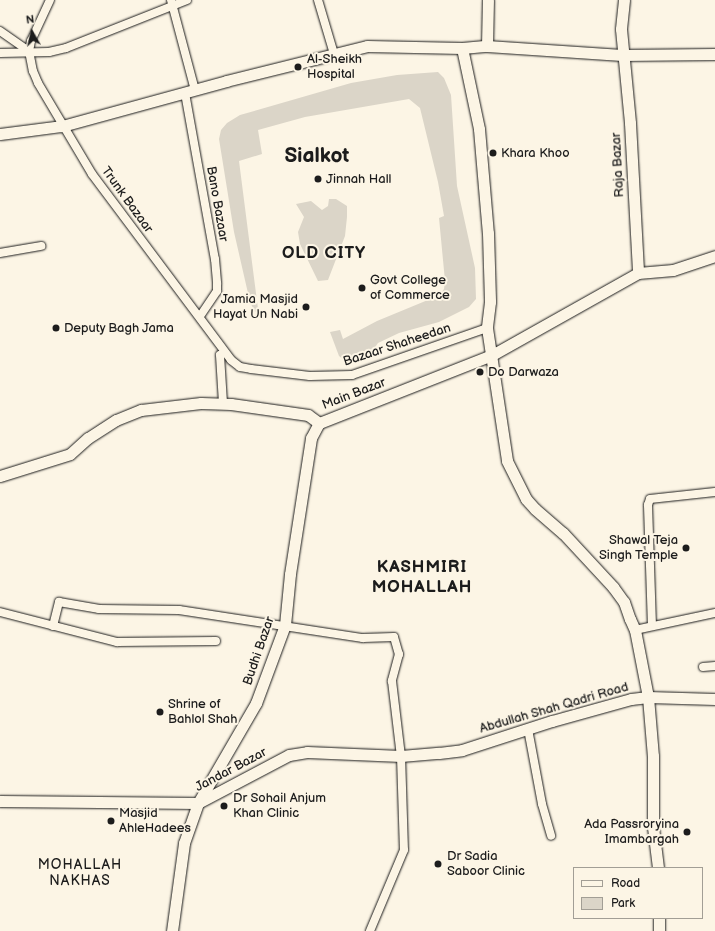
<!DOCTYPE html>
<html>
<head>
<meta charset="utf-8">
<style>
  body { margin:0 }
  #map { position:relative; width:715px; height:931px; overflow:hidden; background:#fcf5e5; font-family:"Balsamiq Sans",sans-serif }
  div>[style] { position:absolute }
  .green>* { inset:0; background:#dbd5c8 }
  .roads { filter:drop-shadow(0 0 1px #1c1c1c) drop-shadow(0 0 1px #1c1c1c) }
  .street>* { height:8px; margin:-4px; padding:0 4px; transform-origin:4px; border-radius:4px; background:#fcf5e5 }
  .secondary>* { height:11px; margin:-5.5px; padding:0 5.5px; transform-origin:5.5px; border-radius:5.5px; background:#fcf5e5 }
  .dots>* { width:11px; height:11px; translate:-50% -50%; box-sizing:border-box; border:2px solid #fcf5e5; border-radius:50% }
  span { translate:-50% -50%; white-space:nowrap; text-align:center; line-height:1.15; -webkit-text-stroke:4px #fcf5e5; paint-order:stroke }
  .poi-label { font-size:13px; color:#1c1c1c }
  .left { translate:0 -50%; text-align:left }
  .right { translate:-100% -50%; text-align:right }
  .street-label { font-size:13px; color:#1c1c1c }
  .neighbourhood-label { font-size:14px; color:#1c1c1c; letter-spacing:1px }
  .district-label { font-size:17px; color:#1c1c1c; font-weight:700; letter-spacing:1px }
  .town-label { font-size:21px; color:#1c1c1c; font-weight:700 }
  .legend { position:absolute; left:573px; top:867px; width:130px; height:52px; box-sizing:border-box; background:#fcf5e5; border:1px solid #a29e95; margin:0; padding:5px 7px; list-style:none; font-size:12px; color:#1c1c1c }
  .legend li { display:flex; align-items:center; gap:8px; height:20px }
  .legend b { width:20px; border:1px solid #a29e95 }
  .north { position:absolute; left:12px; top:12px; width:40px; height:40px; -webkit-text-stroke:3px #fcf5e5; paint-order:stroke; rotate:352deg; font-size:11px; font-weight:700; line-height:16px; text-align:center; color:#1c1c1c }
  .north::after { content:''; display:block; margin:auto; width:14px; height:18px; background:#1c1c1c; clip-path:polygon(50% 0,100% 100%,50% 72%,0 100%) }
</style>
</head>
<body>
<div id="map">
  <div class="green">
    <i style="clip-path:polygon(438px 72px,444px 78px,451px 95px,457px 186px,475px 268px,476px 299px,469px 307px,439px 322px,399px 333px,378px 343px,371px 353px,344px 360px,339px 356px,330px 332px,340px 330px,343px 339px,377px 321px,440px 295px,444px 289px,445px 281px,439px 218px,444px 216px,438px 182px,420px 108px,409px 99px,305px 117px,258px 130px,262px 154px,239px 161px,258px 309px,255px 312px,250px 302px,234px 232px,219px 139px,221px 130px,227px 123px,240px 115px,351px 83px,397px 75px)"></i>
    <i style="clip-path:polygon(329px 199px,336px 199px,347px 206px,347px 217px,345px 236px,328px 280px,318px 281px,300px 244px,298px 232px,304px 217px,296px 204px,311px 201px,322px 210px,328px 206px)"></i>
  </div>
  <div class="roads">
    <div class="street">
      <i style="left:50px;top:0;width:45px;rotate:114.9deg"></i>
      <i style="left:31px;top:41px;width:10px;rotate:101deg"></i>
      <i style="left:29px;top:51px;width:20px;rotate:79deg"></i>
      <i style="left:33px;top:71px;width:13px;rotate:67deg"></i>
      <i style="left:38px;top:83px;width:106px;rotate:59.3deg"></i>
      <i style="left:92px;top:174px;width:232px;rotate:53.2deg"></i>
      <i style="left:231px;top:360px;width:11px;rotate:38deg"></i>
      <i style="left:240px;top:367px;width:11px;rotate:10deg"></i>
      <i style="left:251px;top:369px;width:59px;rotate:6.8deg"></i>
      <i style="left:310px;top:376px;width:42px;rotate:-1.4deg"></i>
      <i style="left:352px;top:375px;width:143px;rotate:-19.2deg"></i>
      <i style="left:171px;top:0;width:93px;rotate:75.1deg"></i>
      <i style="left:318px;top:0;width:56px;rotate:73.5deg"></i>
      <i style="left:0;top:31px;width:35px;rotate:35deg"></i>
      <i style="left:0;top:53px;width:49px;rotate:-1.2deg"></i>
      <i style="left:49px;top:52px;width:17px;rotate:-13deg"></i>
      <i style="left:66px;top:48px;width:130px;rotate:-21.6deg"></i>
      <i style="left:185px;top:93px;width:169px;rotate:79.8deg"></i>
      <i style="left:215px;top:259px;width:25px;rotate:85deg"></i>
      <i style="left:217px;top:284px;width:7px;rotate:90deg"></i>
      <i style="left:217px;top:291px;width:30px;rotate:124deg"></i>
      <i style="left:0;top:253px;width:42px;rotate:-9.7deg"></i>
      <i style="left:223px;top:403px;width:48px;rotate:-93.6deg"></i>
      <i style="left:220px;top:355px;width:4px;rotate:-27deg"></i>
      <i style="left:0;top:612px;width:121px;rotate:14.4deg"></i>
      <i style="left:117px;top:642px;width:99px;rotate:-0.6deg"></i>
      <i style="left:53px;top:626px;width:25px;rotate:-76deg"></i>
      <i style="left:59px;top:602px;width:41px;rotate:9.9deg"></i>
      <i style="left:99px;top:609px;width:80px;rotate:0.7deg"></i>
      <i style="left:179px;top:610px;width:186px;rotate:8.7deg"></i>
      <i style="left:363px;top:638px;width:31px;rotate:-2deg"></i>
      <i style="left:394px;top:637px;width:18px;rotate:74deg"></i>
      <i style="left:399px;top:654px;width:28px;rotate:105deg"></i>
      <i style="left:392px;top:681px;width:76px;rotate:83.2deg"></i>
      <i style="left:401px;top:756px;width:94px;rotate:88.2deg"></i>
      <i style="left:404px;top:850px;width:88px;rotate:112.8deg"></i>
      <i style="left:652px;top:626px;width:121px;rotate:-91.9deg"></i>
      <i style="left:648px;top:505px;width:6px;rotate:-72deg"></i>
      <i style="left:650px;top:499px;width:65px;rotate:-6.1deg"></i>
      <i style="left:635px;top:630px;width:82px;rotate:-12deg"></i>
      <i style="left:703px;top:667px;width:12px;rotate:-5deg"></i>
      <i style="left:528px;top:729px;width:76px;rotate:79.4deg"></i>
      <i style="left:542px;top:804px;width:33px;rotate:74deg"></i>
    </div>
    <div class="secondary">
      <i style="left:624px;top:0;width:29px;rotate:96deg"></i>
      <i style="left:621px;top:29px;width:94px;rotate:84.5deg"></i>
      <i style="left:630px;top:123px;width:150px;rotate:86.9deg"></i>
      <i style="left:487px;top:46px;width:46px;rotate:-88.8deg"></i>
      <i style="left:462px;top:48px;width:83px;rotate:78.1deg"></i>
      <i style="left:479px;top:129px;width:104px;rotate:85.1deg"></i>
      <i style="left:488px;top:233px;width:69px;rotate:88.3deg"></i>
      <i style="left:490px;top:302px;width:26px;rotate:97deg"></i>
      <i style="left:487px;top:328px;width:134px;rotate:81.4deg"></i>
      <i style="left:507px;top:461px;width:42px;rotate:63.4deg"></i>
      <i style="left:526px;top:499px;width:13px;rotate:48deg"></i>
      <i style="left:535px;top:509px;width:37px;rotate:41deg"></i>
      <i style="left:563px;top:533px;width:74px;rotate:47.2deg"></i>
      <i style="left:613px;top:587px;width:19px;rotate:54deg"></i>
      <i style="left:624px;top:602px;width:18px;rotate:71deg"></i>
      <i style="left:630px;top:619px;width:12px;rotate:66deg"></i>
      <i style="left:635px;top:630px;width:68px;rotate:79deg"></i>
      <i style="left:648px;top:697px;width:59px;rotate:85.2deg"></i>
      <i style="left:653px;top:756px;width:71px;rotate:90deg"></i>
      <i style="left:653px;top:827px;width:41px;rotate:83deg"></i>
      <i style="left:0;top:134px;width:63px;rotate:-7.4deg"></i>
      <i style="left:62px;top:126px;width:170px;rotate:-15.3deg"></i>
      <i style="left:226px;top:81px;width:145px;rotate:-13.9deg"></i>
      <i style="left:367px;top:46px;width:95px;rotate:1.2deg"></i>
      <i style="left:462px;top:48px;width:25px;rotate:-5deg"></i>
      <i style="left:487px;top:46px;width:135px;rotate:3.8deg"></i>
      <i style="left:622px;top:55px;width:93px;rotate:-0.6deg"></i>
      <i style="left:319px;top:423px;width:186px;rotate:-21.5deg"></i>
      <i style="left:492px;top:355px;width:167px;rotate:-29.3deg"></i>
      <i style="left:638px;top:273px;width:35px;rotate:-5deg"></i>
      <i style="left:673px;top:270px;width:44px;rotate:-18.4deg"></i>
      <i style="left:0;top:476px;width:73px;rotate:-17.4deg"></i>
      <i style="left:70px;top:454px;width:24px;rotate:-42deg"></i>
      <i style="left:88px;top:438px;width:33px;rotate:-33deg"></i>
      <i style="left:116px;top:420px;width:27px;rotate:-22deg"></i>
      <i style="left:141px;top:410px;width:60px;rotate:-6.7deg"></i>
      <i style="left:201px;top:403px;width:30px;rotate:2deg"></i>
      <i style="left:231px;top:404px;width:78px;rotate:8.1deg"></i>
      <i style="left:308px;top:415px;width:14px;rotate:36deg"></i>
      <i style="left:0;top:801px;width:198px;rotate:0.6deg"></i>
      <i style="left:198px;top:803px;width:103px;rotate:-27.8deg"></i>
      <i style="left:289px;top:755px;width:18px;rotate:-9deg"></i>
      <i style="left:307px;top:752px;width:94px;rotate:2.4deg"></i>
      <i style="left:401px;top:756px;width:38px;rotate:-5deg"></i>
      <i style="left:439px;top:753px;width:23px;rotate:-7deg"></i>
      <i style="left:462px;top:750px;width:95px;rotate:-17.9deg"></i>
      <i style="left:552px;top:721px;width:82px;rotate:-15.6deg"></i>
      <i style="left:631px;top:699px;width:17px;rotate:-7deg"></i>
      <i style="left:648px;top:697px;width:67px;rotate:1.7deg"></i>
      <i style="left:172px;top:931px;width:89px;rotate:-82.2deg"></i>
      <i style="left:184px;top:843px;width:42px;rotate:-70.7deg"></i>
      <i style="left:198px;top:803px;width:116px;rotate:-59.9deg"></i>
      <i style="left:256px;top:703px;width:83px;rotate:-69.6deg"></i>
      <i style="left:285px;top:625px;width:51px;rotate:-84.4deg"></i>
      <i style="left:290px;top:574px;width:138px;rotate:-81.2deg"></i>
      <i style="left:311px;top:438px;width:17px;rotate:-62deg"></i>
      <i style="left:659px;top:931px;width:13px;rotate:-90deg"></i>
    </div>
  </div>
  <div class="dots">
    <i style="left:298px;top:67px;background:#1c1c1c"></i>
    <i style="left:493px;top:153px;background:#1c1c1c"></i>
    <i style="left:318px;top:179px;background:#1c1c1c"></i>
    <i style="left:362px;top:288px;background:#1c1c1c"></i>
    <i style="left:306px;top:307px;background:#1c1c1c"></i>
    <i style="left:56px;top:328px;background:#1c1c1c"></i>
    <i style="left:480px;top:372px;background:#1c1c1c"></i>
    <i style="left:686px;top:548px;background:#1c1c1c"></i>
    <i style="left:160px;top:712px;background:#1c1c1c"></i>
    <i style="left:224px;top:806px;background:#1c1c1c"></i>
    <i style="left:111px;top:821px;background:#1c1c1c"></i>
    <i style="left:687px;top:832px;background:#1c1c1c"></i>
    <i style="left:438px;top:864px;background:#1c1c1c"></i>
  </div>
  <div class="poi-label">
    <span class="left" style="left:307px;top:67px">Al-Sheikh<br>Hospital</span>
    <span class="left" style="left:501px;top:153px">Khara Khoo</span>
    <span class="left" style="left:326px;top:179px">Jinnah Hall</span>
    <span class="left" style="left:370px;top:288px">Govt College<br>of Commerce</span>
    <span class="right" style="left:298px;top:307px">Jamia Masjid<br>Hayat Un Nabi</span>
    <span class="left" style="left:64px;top:328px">Deputy Bagh Jama</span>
    <span class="left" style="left:488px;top:372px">Do Darwaza</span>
    <span class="right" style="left:678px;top:548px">Shawal Teja<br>Singh Temple</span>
    <span class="left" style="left:168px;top:712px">Shrine of<br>Bahlol Shah</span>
    <span class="left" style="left:233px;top:806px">Dr Sohail Anjum<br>Khan Clinic</span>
    <span class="left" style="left:119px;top:821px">Masjid<br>AhleHadees</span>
    <span class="right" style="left:679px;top:832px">Ada Passroryina<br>Imambargah</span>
    <span class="left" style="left:447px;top:864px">Dr Sadia<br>Saboor Clinic</span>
  </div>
  <div class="street-label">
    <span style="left:618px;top:165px;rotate:-93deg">Raja Bazar</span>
    <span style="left:127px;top:200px;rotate:54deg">Trunk Bazaar</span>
    <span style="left:217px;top:204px;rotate:80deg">Bano Bazaar</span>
    <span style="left:397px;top:345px;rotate:-18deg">Bazaar Shaheedan</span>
    <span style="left:354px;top:394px;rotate:-21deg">Main Bazar</span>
    <span style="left:259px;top:651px;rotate:-71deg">Budhi Bazar</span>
    <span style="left:554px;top:708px;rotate:-16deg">Abdullah Shah Qadri Road</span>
    <span style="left:231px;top:770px;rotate:-28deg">Jandar Bazar</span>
  </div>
  <div class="neighbourhood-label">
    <span style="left:80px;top:873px">MOHALLAH<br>NAKHAS</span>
  </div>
  <div class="district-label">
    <span style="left:324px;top:254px">OLD CITY</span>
    <span style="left:422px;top:578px">KASHMIRI<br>MOHALLAH</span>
  </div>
  <div class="town-label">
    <span style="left:317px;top:156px">Sialkot</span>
  </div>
  <ul class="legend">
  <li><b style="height:5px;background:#fcf5e5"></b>Road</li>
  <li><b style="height:11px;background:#dbd5c8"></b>Park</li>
  </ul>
  <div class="north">N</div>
</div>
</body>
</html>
